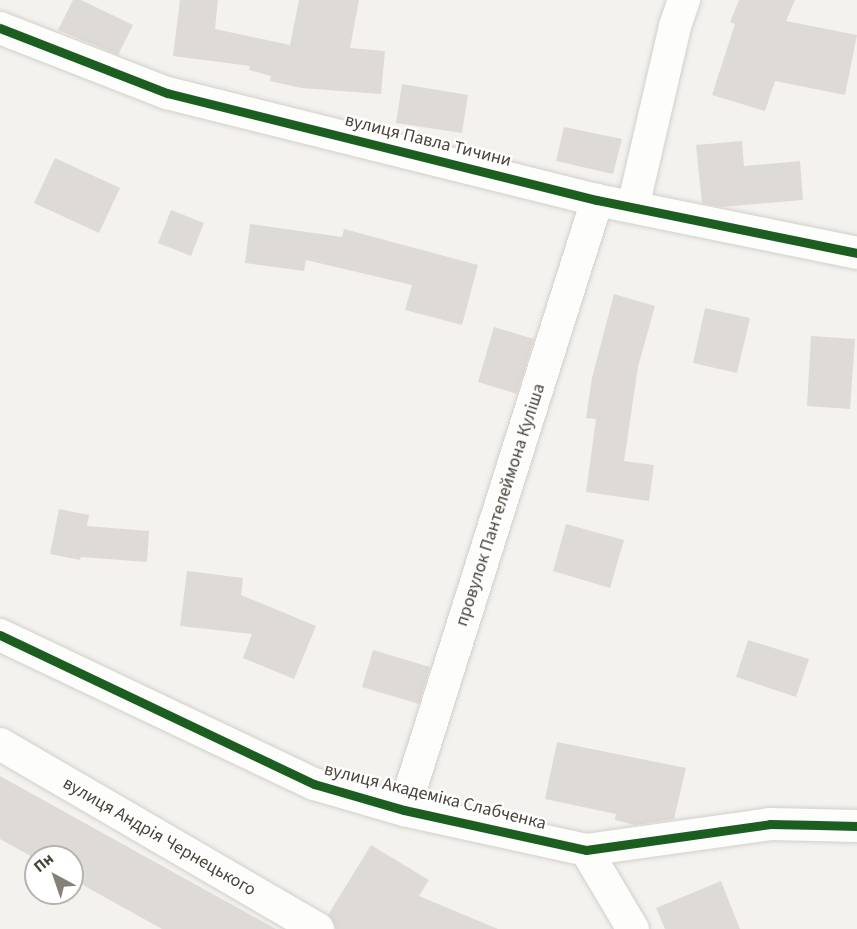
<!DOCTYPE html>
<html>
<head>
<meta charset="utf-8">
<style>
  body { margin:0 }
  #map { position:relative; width:857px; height:929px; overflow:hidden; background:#f4f2ee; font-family:"Source Sans 3",sans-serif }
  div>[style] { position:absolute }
  .building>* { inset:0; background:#dedbd6 }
  .roads { filter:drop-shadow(0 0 2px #d2d0cb) drop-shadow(0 0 2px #d2d0cb) }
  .street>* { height:32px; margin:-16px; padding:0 16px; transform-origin:16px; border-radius:16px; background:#fdfdfc }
  .cycleway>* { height:9px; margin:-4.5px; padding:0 4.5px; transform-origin:4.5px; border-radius:4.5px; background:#1b5e20 }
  span { translate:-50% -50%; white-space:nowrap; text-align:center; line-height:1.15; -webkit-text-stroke:4.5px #fff; paint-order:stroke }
  .street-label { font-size:18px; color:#4b4439 }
  .north { position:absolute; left:24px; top:845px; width:60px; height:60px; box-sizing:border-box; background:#fff; border:2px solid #b7b4b0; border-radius:50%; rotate:320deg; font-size:16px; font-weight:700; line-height:24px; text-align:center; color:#4b4439 }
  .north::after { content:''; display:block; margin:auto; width:21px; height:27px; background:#868178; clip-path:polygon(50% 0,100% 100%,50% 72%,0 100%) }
</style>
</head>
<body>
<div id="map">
  <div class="building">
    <i style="clip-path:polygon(73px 0,81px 0,133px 25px,118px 55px,58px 30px)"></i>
    <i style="clip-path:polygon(180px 0,218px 0,215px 29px,290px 45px,299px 0,359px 0,350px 48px,385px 51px,381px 94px,301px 88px,270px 81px,271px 76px,249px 70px,250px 66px,173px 56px)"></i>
    <i style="clip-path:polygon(739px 0,795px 0,786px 21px,857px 35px,845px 95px,775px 81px,765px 111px,712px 95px,735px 24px,730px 22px)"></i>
    <i style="clip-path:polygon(402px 84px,468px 95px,462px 133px,396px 123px)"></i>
    <i style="clip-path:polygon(564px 127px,622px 139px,613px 174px,556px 161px)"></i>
    <i style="clip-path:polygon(742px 141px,744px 166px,800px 161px,803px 200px,722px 207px,702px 203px,696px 145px)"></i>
    <i style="clip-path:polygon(55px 158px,120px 188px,99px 233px,34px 203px)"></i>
    <i style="clip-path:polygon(171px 210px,204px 223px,191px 256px,158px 243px)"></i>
    <i style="clip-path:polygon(250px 224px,342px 237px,344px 229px,478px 265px,462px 325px,405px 310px,412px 285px,306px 260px,304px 271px,245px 263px)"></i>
    <i style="clip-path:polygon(614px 294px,655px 306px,638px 367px,624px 461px,654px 465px,649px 501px,586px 492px,596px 419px,586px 418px,592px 378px)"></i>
    <i style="clip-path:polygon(705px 308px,750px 318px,737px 373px,693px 363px)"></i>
    <i style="clip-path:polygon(494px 327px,534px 339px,517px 394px,478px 382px)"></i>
    <i style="clip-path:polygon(811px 336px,855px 339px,850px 409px,807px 406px)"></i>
    <i style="clip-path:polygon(59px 509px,89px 515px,87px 526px,149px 531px,147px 562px,81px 557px,80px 560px,50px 554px)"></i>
    <i style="clip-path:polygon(566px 524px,624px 540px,610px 588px,553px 571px)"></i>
    <i style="clip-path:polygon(187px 571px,243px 578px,241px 595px,316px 626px,294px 679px,243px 658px,252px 634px,180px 626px)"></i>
    <i style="clip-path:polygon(748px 640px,809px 659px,796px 697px,736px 677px)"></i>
    <i style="clip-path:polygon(373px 650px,430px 667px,419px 704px,362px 687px)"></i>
    <i style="clip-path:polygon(557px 742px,686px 768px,674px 819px,635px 825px,615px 820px,616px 814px,545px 799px)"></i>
    <i style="clip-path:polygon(0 776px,276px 929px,162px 929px,72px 879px,72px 857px,36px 859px,0 839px)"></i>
    <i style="clip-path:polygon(371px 845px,429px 880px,419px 896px,498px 929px,336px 929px,328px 915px)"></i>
    <i style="clip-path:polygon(721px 881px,740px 929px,665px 929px,656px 908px)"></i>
  </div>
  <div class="roads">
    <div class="street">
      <i style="left:0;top:28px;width:179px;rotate:21.3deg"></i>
      <i style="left:167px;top:93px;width:443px;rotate:14deg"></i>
      <i style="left:597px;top:200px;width:265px;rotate:11.5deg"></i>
      <i style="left:633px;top:207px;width:186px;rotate:-76.9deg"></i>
      <i style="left:675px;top:26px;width:28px;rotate:-71deg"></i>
      <i style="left:0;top:635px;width:348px;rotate:25.4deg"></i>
      <i style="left:314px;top:784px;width:94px;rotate:16.1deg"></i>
      <i style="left:404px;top:810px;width:186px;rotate:12.4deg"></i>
      <i style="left:586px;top:850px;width:186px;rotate:-8deg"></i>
      <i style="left:770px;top:824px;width:87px;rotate:1.3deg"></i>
      <i style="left:0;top:744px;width:368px;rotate:30.2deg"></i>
      <i style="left:404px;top:810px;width:640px;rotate:-72.44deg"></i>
      <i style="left:586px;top:850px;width:92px;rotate:59.3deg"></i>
    </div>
  </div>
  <div class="cycleway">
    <i style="left:0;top:28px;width:179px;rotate:21.3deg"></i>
    <i style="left:167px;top:93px;width:443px;rotate:14deg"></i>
    <i style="left:597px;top:200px;width:265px;rotate:11.5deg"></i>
    <i style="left:0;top:635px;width:348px;rotate:25.4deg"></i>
    <i style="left:314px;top:784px;width:94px;rotate:16.1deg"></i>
    <i style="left:404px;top:810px;width:186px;rotate:12.4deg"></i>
    <i style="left:586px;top:850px;width:186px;rotate:-8deg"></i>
    <i style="left:770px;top:824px;width:87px;rotate:1.3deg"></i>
  </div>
  <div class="street-label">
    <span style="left:428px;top:141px;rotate:14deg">вулиця Павла Тичини</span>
    <span style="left:501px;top:505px;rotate:-72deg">провулок Пантелеймона Куліша</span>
    <span style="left:435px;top:797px;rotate:14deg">вулиця Академіка Слабченка</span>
    <span style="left:159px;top:837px;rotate:30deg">вулиця Андрія Чернецького</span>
  </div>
  <div class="north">Пн</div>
</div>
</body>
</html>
